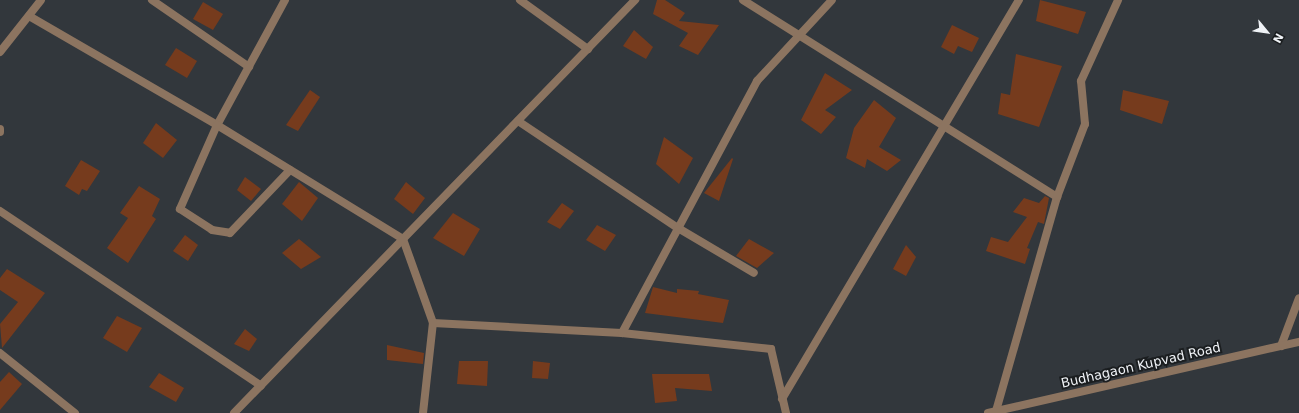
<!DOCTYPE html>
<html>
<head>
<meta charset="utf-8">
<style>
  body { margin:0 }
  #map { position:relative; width:1299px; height:413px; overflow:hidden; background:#32373c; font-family:"DejaVu Sans",sans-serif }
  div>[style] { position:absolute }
  .building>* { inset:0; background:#763b1d }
  .minor>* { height:8px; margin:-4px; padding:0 4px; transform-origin:4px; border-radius:4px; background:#8c7460 }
  .tertiary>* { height:8px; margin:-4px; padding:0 4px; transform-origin:4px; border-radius:4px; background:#8c7460 }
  span { translate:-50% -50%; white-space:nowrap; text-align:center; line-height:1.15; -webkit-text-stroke:4px #1b1e20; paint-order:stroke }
  .street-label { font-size:13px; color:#eff2f6 }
  .north { position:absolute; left:1247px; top:12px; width:40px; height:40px; -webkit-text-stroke:3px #1b1e20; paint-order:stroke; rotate:119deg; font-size:11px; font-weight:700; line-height:16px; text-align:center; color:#eff2f6 }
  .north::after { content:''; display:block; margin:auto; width:14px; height:18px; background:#eff2f6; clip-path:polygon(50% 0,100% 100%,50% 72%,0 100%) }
</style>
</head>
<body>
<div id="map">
  <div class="building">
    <i style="clip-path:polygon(657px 0,665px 0,685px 13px,679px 21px,719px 25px,698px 55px,679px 46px,688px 33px,653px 14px)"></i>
    <i style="clip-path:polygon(1040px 0,1086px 12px,1078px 34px,1036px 21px)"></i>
    <i style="clip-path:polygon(203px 2px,223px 14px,213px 30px,193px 19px)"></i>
    <i style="clip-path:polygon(952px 25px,979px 38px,972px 52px,958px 46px,954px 54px,941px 47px)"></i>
    <i style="clip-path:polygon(634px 30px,653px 47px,646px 59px,623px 46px)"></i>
    <i style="clip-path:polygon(176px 48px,197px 61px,187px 78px,165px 65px)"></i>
    <i style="clip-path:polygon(1016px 54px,1062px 66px,1039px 127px,998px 114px,1001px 93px,1010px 95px)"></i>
    <i style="clip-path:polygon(825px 73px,852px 90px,825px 110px,836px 117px,821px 134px,801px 120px)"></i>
    <i style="clip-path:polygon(310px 90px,320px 97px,298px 131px,286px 125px)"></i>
    <i style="clip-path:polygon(1123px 90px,1169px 101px,1162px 124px,1120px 110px)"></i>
    <i style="clip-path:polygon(874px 100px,896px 118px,879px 147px,901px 160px,887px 171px,867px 159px,865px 168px,846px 158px,854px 128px)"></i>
    <i style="clip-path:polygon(156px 123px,177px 140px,163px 158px,143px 143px)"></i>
    <i style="clip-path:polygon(664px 137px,693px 158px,679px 184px,656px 164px)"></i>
    <i style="clip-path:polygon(732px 158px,733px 159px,719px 201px,704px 193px)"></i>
    <i style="clip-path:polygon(81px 160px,100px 171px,87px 191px,82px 189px,79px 195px,65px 186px)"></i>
    <i style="clip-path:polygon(245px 177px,261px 189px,251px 201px,237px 190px)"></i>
    <i style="clip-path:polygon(299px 182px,318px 198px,302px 221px,282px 204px)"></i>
    <i style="clip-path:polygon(406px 182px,425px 198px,413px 214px,394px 199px)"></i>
    <i style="clip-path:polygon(139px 186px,160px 199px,152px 216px,156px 219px,128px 263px,107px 248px,128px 218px,120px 213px)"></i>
    <i style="clip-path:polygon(1045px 196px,1049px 198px,1044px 224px,1038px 222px,1027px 248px,1030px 249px,1025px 264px,986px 251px,991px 237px,1008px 242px,1027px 217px,1013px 212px,1024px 198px,1039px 203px)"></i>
    <i style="clip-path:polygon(562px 203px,574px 211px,560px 229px,547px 222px)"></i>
    <i style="clip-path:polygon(453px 213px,480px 229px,464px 256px,433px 238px)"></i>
    <i style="clip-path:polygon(597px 225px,616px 235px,605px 251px,586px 240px)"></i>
    <i style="clip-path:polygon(185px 235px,198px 245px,188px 261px,173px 251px)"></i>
    <i style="clip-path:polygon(299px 239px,321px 257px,301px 269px,282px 253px)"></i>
    <i style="clip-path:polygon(749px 239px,774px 253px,757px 268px,736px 256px)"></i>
    <i style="clip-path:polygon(906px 245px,916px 257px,906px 276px,893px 269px)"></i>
    <i style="clip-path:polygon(7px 269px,45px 293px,2px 348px,0 324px,18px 302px,0 290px,0 278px)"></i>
    <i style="clip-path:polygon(653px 287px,677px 293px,677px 289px,699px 291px,698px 294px,729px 300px,723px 323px,645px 313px)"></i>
    <i style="clip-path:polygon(117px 316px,142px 328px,127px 352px,103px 338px)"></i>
    <i style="clip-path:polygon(245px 329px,257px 339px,249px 351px,234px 344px)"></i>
    <i style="clip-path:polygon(387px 345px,424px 353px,423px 364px,387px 360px)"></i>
    <i style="clip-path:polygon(459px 361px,488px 361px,487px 386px,457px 384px)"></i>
    <i style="clip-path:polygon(533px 361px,550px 363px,548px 379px,532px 378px)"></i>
    <i style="clip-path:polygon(9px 372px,22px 384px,0 410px,0 382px)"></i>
    <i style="clip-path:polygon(159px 373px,184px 388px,176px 402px,149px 387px)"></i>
    <i style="clip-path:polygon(652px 374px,709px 374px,712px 391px,675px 388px,677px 401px,655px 403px)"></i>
  </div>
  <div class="minor">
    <i style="left:152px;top:0;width:118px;rotate:34.6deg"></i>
    <i style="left:285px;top:0;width:142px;rotate:118.5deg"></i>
    <i style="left:217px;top:125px;width:218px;rotate:31.5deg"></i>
    <i style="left:403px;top:239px;width:89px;rotate:70.3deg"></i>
    <i style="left:433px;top:323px;width:189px;rotate:3deg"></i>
    <i style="left:622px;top:333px;width:150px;rotate:6.1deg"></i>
    <i style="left:771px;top:349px;width:66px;rotate:76.8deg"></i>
    <i style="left:520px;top:0;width:84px;rotate:35.8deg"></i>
    <i style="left:743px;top:0;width:371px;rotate:32.1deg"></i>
    <i style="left:29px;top:16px;width:217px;rotate:30.1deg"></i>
    <i style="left:217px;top:125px;width:92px;rotate:113.8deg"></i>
    <i style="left:180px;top:209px;width:38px;rotate:33deg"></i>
    <i style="left:212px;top:230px;width:18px;rotate:9deg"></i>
    <i style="left:230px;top:233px;width:87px;rotate:-46.4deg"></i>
    <i style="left:0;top:52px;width:66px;rotate:-51.7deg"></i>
    <i style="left:518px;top:121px;width:192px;rotate:33.8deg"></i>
    <i style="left:678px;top:228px;width:88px;rotate:30.6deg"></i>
    <i style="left:0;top:129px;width:3px;rotate:90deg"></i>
    <i style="left:0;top:211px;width:314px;rotate:33.8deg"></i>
    <i style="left:622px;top:333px;width:286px;rotate:-61.8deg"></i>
    <i style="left:757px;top:81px;width:110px;rotate:-47.2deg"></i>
    <i style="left:1281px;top:346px;width:51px;rotate:-69.4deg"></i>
    <i style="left:0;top:353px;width:96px;rotate:38.7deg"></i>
    <i style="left:782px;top:399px;width:464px;rotate:-59.3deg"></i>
    <i style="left:996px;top:411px;width:223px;rotate:-74.1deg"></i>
    <i style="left:1057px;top:197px;width:78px;rotate:-69deg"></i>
    <i style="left:1085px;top:124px;width:43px;rotate:-95.3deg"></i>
    <i style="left:1081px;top:81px;width:89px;rotate:-65.4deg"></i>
    <i style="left:423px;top:413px;width:91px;rotate:-83.7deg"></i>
    <i style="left:988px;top:413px;width:319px;rotate:-12.9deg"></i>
  </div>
  <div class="tertiary">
    <i style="left:234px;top:413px;width:576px;rotate:-45.84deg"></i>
  </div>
  <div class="street-label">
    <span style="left:1141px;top:366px;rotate:-13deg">Budhagaon Kupvad Road</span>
  </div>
  <div class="north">N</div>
</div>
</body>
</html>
